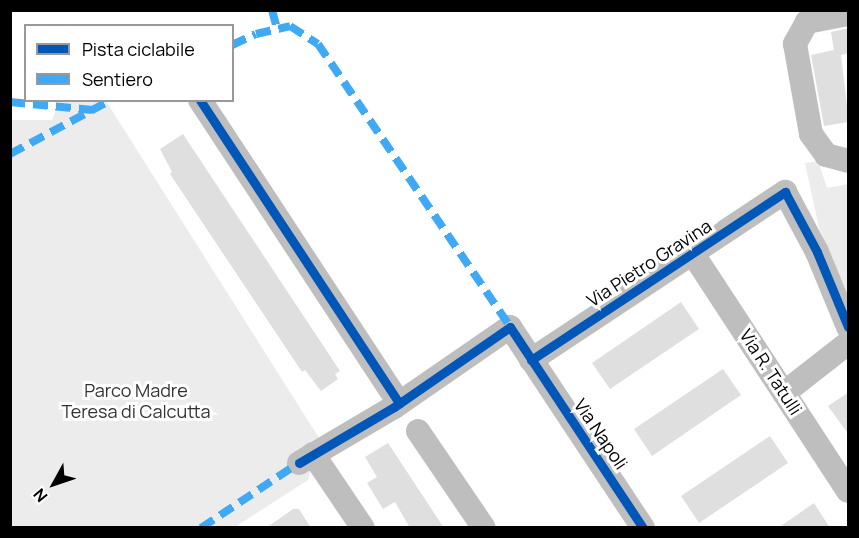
<!DOCTYPE html>
<html>
<head>
<meta charset="utf-8">
<style>
  body { margin:0 }
  #map { position:relative; width:859px; height:538px; overflow:hidden; background:#fff; font-family:Manrope,sans-serif }
  div>[style] { position:absolute }
  .green>* { inset:0; background:#ececec }
  .building>* { inset:0; background:#dfdfdf }
  .minor>* { height:24px; margin:-12px; padding:0 12px; transform-origin:12px; border-radius:12px; background:#bebebe }
  .quiet>* { height:8px; margin-top:-4px; transform-origin:0; background:repeating-linear-gradient(90deg,#3fa9f5 0 15px,transparent 0 23px) }
  .cycleway>* { height:9px; margin:-4.5px; padding:0 4.5px; transform-origin:4.5px; border-radius:4.5px; background:#0057b8 }
  span { translate:-50% -50%; white-space:nowrap; text-align:center; line-height:1.15; -webkit-text-stroke:6px #fff; paint-order:stroke }
  .street-label { font-size:18px; color:#000 }
  .park-label { font-size:18px; color:#333 }
  .frame { position:absolute; inset:0; border:12px solid #000; pointer-events:none }
  .legend { position:absolute; left:24px; top:24px; width:210px; height:78px; box-sizing:border-box; background:#fff; border:2px solid #999; margin:0; padding:8px 10px; list-style:none; font-size:18px; color:#000 }
  .legend li { display:flex; align-items:center; gap:12px; height:30px }
  .legend b { width:30px; border:2px solid #999 }
  .north { position:absolute; left:24px; top:454px; width:60px; height:60px; -webkit-text-stroke:4px #fff; paint-order:stroke; rotate:230deg; font-size:16px; font-weight:700; line-height:24px; text-align:center; color:#000 }
  .north::after { content:''; display:block; margin:auto; width:21px; height:27px; background:#000; clip-path:polygon(50% 0,100% 100%,50% 72%,0 100%) }
</style>
</head>
<body>
<div id="map">
  <div class="green">
    <i style="clip-path:polygon(60px 101px,106px 101px,319px 438px,308px 480px,235px 527px,11px 527px,10px 120px,52px 120px)"></i>
    <i style="clip-path:polygon(818px 161px,827px 188px,848px 184px,848px 295px,819px 228px,805px 163px)"></i>
  </div>
  <div class="building">
    <i style="clip-path:polygon(849px 28px,849px 53px,841px 55px,849px 122px,824px 126px,811px 55px,834px 50px,831px 32px)"></i>
    <i style="clip-path:polygon(183px 134px,340px 371px,335px 374px,338px 379px,321px 391px,305px 370px,302px 372px,170px 174px,172px 172px,160px 149px)"></i>
    <i style="clip-path:polygon(681px 302px,699px 329px,610px 389px,592px 363px)"></i>
    <i style="clip-path:polygon(723px 369px,741px 395px,652px 456px,634px 429px)"></i>
    <i style="clip-path:polygon(849px 392px,849px 435px,828px 406px)"></i>
    <i style="clip-path:polygon(770px 436px,788px 463px,699px 523px,681px 496px)"></i>
    <i style="clip-path:polygon(388px 443px,444px 528px,410px 528px,395px 502px,383px 509px,367px 483px,377px 477px,365px 457px)"></i>
    <i style="clip-path:polygon(814px 503px,830px 528px,778px 528px)"></i>
    <i style="clip-path:polygon(293px 509px,299px 509px,311px 528px,266px 528px)"></i>
  </div>
  <div class="minor">
    <i style="left:848px;top:14px;width:42px;rotate:169deg"></i>
    <i style="left:807px;top:22px;width:25px;rotate:119deg"></i>
    <i style="left:795px;top:44px;width:91px;rotate:79.9deg"></i>
    <i style="left:811px;top:134px;width:26px;rotate:54deg"></i>
    <i style="left:826px;top:155px;width:23px;rotate:15deg"></i>
    <i style="left:200px;top:100px;width:363px;rotate:56.7deg"></i>
    <i style="left:693px;top:254px;width:283px;rotate:56.8deg"></i>
    <i style="left:531px;top:360px;width:305px;rotate:-33.5deg"></i>
    <i style="left:785px;top:192px;width:68px;rotate:61.9deg"></i>
    <i style="left:817px;top:252px;width:81px;rotate:67.5deg"></i>
    <i style="left:784px;top:393px;width:81px;rotate:-38deg"></i>
    <i style="left:418px;top:431px;width:117px;rotate:55.8deg"></i>
    <i style="left:313px;top:454px;width:89px;rotate:56deg"></i>
    <i style="left:299px;top:463px;width:110px;rotate:-30.5deg"></i>
    <i style="left:394px;top:407px;width:141px;rotate:-34.6deg"></i>
    <i style="left:510px;top:327px;width:241px;rotate:56.5deg"></i>
  </div>
  <div class="quiet">
    <i style="left:272px;top:10px;width:20px;rotate:75deg"></i>
    <i style="left:232px;top:45px;width:26px;rotate:-25deg"></i>
    <i style="left:256px;top:34px;width:35px;rotate:-13deg"></i>
    <i style="left:290px;top:26px;width:33px;rotate:33deg"></i>
    <i style="left:318px;top:44px;width:342px;rotate:55.8deg"></i>
    <i style="left:10px;top:102px;width:83px;rotate:5.5deg"></i>
    <i style="left:10px;top:154px;width:115px;rotate:-28.1deg"></i>
    <i style="left:201px;top:528px;width:118px;rotate:-33.6deg"></i>
  </div>
  <div class="cycleway">
    <i style="left:200px;top:100px;width:363px;rotate:56.7deg"></i>
    <i style="left:531px;top:360px;width:305px;rotate:-33.5deg"></i>
    <i style="left:785px;top:192px;width:68px;rotate:61.9deg"></i>
    <i style="left:817px;top:252px;width:81px;rotate:67.5deg"></i>
    <i style="left:299px;top:463px;width:110px;rotate:-30.5deg"></i>
    <i style="left:394px;top:407px;width:141px;rotate:-34.6deg"></i>
    <i style="left:510px;top:327px;width:241px;rotate:56.5deg"></i>
  </div>
  <div class="street-label">
    <span style="left:649px;top:263px;rotate:-33deg">Via Pietro Gravina</span>
    <span style="left:771px;top:372px;rotate:57deg">Via R. Tatulli</span>
    <span style="left:601px;top:434px;rotate:56deg">Via Napoli</span>
  </div>
  <div class="park-label">
    <span style="left:136px;top:401px">Parco Madre<br>Teresa di Calcutta</span>
  </div>
  <div class="frame"></div>
  <ul class="legend">
  <li><b style="height:8px;background:#0057b8"></b>Pista ciclabile</li>
  <li><b style="height:8px;background:#3fa9f5"></b>Sentiero</li>
  </ul>
  <div class="north">N</div>
</div>
</body>
</html>
